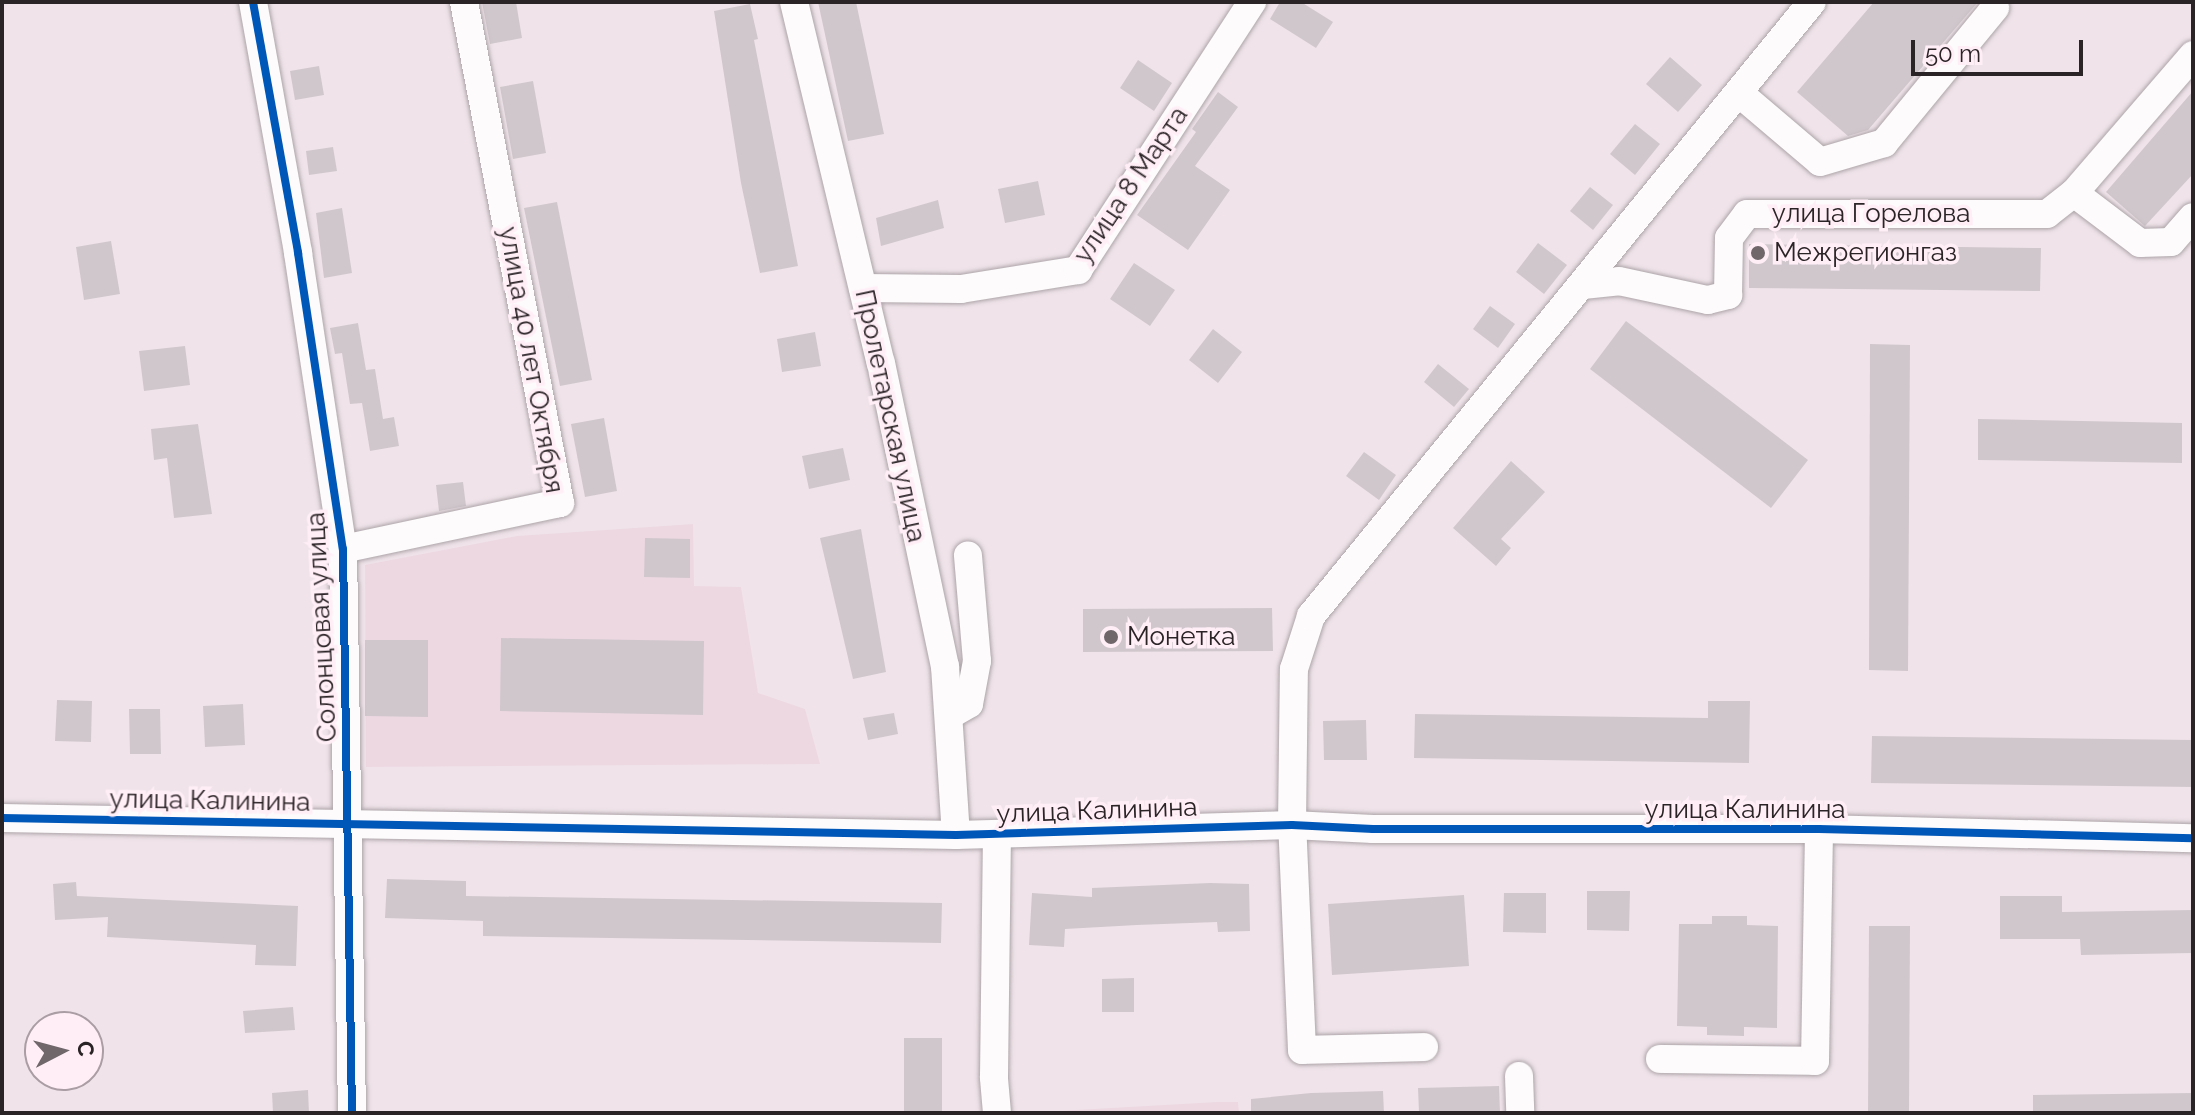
<!DOCTYPE html>
<html>
<head>
<meta charset="utf-8">
<style>
  body { margin:0 }
  #map { position:relative; width:2195px; height:1115px; overflow:hidden; background:#f0e4ea; font-family:Raleway,sans-serif }
  div>[style] { position:absolute }
  .built>* { inset:0; background:#edd8e2 }
  .building>* { inset:0; background:#d0c7cc }
  .roads { filter:drop-shadow(0 0 2px #aca4a8) drop-shadow(0 0 2px #aca4a8) }
  .minor>* { height:28px; margin:-14px; padding:0 14px; transform-origin:14px; border-radius:14px; background:#fdfbfc }
  .cycleway>* { height:8px; margin:-4px; padding:0 4px; transform-origin:4px; border-radius:4px; background:#0057b8 }
  .dots>* { width:22px; height:22px; translate:-50% -50%; box-sizing:border-box; border:4px solid #ffeef6; border-radius:50% }
  span { translate:-50% -50%; white-space:nowrap; text-align:center; line-height:1.15; -webkit-text-stroke:7px #ffeef6; paint-order:stroke }
  .street-label { font-size:26px; color:#2b2427 }
  .poi-label { font-size:26px; color:#2b2427 }
  .left { translate:0 -50%; text-align:left }
  .frame { position:absolute; inset:0; border:4px solid #2b2427; pointer-events:none }
  .north { position:absolute; left:24px; top:1011px; width:80px; height:80px; box-sizing:border-box; background:#ffeef6; border:2px solid #aa9da3; border-radius:50%; rotate:84deg; font-size:22px; font-weight:700; line-height:32px; text-align:center; color:#2b2427 }
  .north::after { content:''; display:block; margin:auto; width:28px; height:36px; background:#70676b; clip-path:polygon(50% 0,100% 100%,50% 72%,0 100%) }
  .scale { position:absolute; left:1911px; top:40px; width:172px; height:36px; box-sizing:border-box; border:4px solid #2b2427; border-top:0; padding-left:10px; font-size:24px; line-height:28px; white-space:nowrap; color:#2b2427; -webkit-text-stroke:6px #ffeef6; paint-order:stroke }
</style>
</head>
<body>
<div id="map">
  <div class="built">
    <i style="clip-path:polygon(693px 524px,694px 586px,741px 587px,758px 693px,805px 709px,820px 764px,366px 767px,365px 565px,517px 536px)"></i>
    <i style="clip-path:polygon(1217px 1102px,1238px 1102px,1239px 1113px,1022px 1113px)"></i>
  </div>
  <div class="building">
    <i style="clip-path:polygon(482px 2px,516px 2px,522px 38px,490px 44px)"></i>
    <i style="clip-path:polygon(818px 2px,856px 2px,884px 134px,848px 141px)"></i>
    <i style="clip-path:polygon(1280px 2px,1301px 2px,1333px 22px,1316px 48px,1270px 19px)"></i>
    <i style="clip-path:polygon(1874px 2px,1978px 2px,1868px 130px,1848px 136px,1797px 92px)"></i>
    <i style="clip-path:polygon(750px 4px,758px 39px,754px 40px,798px 266px,760px 273px,741px 183px,714px 11px)"></i>
    <i style="clip-path:polygon(1670px 57px,1702px 85px,1678px 112px,1646px 84px)"></i>
    <i style="clip-path:polygon(1138px 60px,1172px 83px,1154px 111px,1120px 88px)"></i>
    <i style="clip-path:polygon(319px 66px,324px 95px,295px 100px,290px 71px)"></i>
    <i style="clip-path:polygon(533px 81px,546px 153px,513px 159px,500px 87px)"></i>
    <i style="clip-path:polygon(2193px 91px,2193px 174px,2145px 226px,2106px 192px)"></i>
    <i style="clip-path:polygon(1218px 92px,1238px 107px,1195px 166px,1230px 190px,1188px 250px,1137px 215px,1196px 132px,1192px 129px)"></i>
    <i style="clip-path:polygon(1635px 124px,1660px 144px,1635px 175px,1610px 154px)"></i>
    <i style="clip-path:polygon(333px 147px,337px 171px,309px 175px,306px 151px)"></i>
    <i style="clip-path:polygon(1038px 181px,1045px 215px,1005px 223px,998px 189px)"></i>
    <i style="clip-path:polygon(1590px 187px,1613px 205px,1593px 230px,1570px 211px)"></i>
    <i style="clip-path:polygon(938px 200px,944px 228px,881px 246px,876px 218px)"></i>
    <i style="clip-path:polygon(557px 202px,592px 380px,560px 386px,524px 208px)"></i>
    <i style="clip-path:polygon(342px 208px,352px 273px,324px 278px,316px 213px)"></i>
    <i style="clip-path:polygon(111px 241px,120px 294px,84px 300px,76px 247px)"></i>
    <i style="clip-path:polygon(1538px 243px,1567px 265px,1544px 294px,1516px 272px)"></i>
    <i style="clip-path:polygon(1749px 244px,2041px 248px,2040px 291px,1749px 288px)"></i>
    <i style="clip-path:polygon(1134px 263px,1175px 290px,1150px 326px,1110px 299px)"></i>
    <i style="clip-path:polygon(1490px 306px,1515px 324px,1498px 348px,1473px 329px)"></i>
    <i style="clip-path:polygon(1626px 321px,1808px 460px,1771px 508px,1590px 369px)"></i>
    <i style="clip-path:polygon(358px 323px,366px 370px,375px 369px,383px 419px,394px 417px,399px 446px,370px 451px,362px 403px,350px 404px,342px 353px,335px 354px,330px 328px)"></i>
    <i style="clip-path:polygon(1213px 329px,1242px 352px,1218px 383px,1189px 360px)"></i>
    <i style="clip-path:polygon(815px 332px,821px 366px,782px 372px,777px 339px)"></i>
    <i style="clip-path:polygon(1870px 344px,1910px 345px,1908px 671px,1869px 670px)"></i>
    <i style="clip-path:polygon(185px 346px,190px 385px,144px 391px,139px 351px)"></i>
    <i style="clip-path:polygon(1438px 364px,1469px 389px,1454px 407px,1424px 382px)"></i>
    <i style="clip-path:polygon(604px 418px,617px 491px,585px 497px,571px 424px)"></i>
    <i style="clip-path:polygon(1978px 419px,2182px 423px,2182px 463px,1978px 460px)"></i>
    <i style="clip-path:polygon(198px 424px,212px 514px,174px 518px,167px 458px,154px 460px,151px 429px)"></i>
    <i style="clip-path:polygon(843px 448px,850px 480px,809px 489px,802px 456px)"></i>
    <i style="clip-path:polygon(1364px 452px,1396px 475px,1379px 500px,1346px 476px)"></i>
    <i style="clip-path:polygon(1511px 461px,1545px 492px,1501px 539px,1511px 548px,1496px 566px,1453px 528px)"></i>
    <i style="clip-path:polygon(463px 482px,466px 506px,439px 511px,436px 485px)"></i>
    <i style="clip-path:polygon(861px 529px,886px 672px,853px 679px,820px 538px)"></i>
    <i style="clip-path:polygon(645px 538px,690px 539px,690px 578px,644px 577px)"></i>
    <i style="clip-path:polygon(1272px 608px,1273px 651px,1083px 652px,1083px 609px)"></i>
    <i style="clip-path:polygon(501px 638px,704px 641px,703px 715px,500px 711px)"></i>
    <i style="clip-path:polygon(365px 640px,428px 640px,428px 717px,365px 716px)"></i>
    <i style="clip-path:polygon(57px 700px,92px 701px,91px 742px,55px 741px)"></i>
    <i style="clip-path:polygon(1708px 701px,1750px 701px,1749px 763px,1414px 758px,1415px 714px,1708px 718px)"></i>
    <i style="clip-path:polygon(243px 704px,245px 745px,205px 747px,203px 706px)"></i>
    <i style="clip-path:polygon(129px 709px,160px 709px,161px 754px,130px 754px)"></i>
    <i style="clip-path:polygon(894px 713px,898px 734px,868px 740px,863px 718px)"></i>
    <i style="clip-path:polygon(1366px 720px,1367px 760px,1324px 760px,1323px 721px)"></i>
    <i style="clip-path:polygon(1872px 736px,2193px 740px,2193px 787px,1871px 783px)"></i>
    <i style="clip-path:polygon(387px 879px,466px 881px,466px 896px,942px 903px,941px 943px,483px 936px,483px 921px,385px 918px)"></i>
    <i style="clip-path:polygon(76px 882px,77px 896px,298px 906px,296px 966px,255px 965px,256px 945px,107px 937px,108px 917px,55px 920px,53px 884px)"></i>
    <i style="clip-path:polygon(1210px 883px,1249px 884px,1250px 931px,1218px 932px,1217px 922px,1137px 925px,1065px 929px,1064px 947px,1029px 945px,1032px 893px,1092px 897px,1092px 888px)"></i>
    <i style="clip-path:polygon(1587px 891px,1630px 891px,1629px 931px,1587px 930px)"></i>
    <i style="clip-path:polygon(1504px 893px,1546px 893px,1546px 933px,1503px 932px)"></i>
    <i style="clip-path:polygon(1464px 895px,1469px 966px,1332px 975px,1328px 904px)"></i>
    <i style="clip-path:polygon(2000px 896px,2062px 896px,2062px 912px,2193px 910px,2193px 953px,2081px 955px,2080px 939px,2000px 939px)"></i>
    <i style="clip-path:polygon(1712px 916px,1747px 916px,1747px 925px,1778px 926px,1777px 1028px,1744px 1027px,1744px 1036px,1707px 1035px,1707px 1027px,1677px 1026px,1679px 924px,1712px 924px)"></i>
    <i style="clip-path:polygon(1869px 926px,1910px 926px,1909px 1113px,1868px 1113px)"></i>
    <i style="clip-path:polygon(1134px 978px,1134px 1012px,1102px 1012px,1102px 979px)"></i>
    <i style="clip-path:polygon(293px 1007px,295px 1030px,245px 1033px,243px 1011px)"></i>
    <i style="clip-path:polygon(904px 1038px,942px 1038px,942px 1113px,904px 1113px)"></i>
    <i style="clip-path:polygon(1499px 1086px,1500px 1113px,1419px 1113px,1418px 1088px)"></i>
    <i style="clip-path:polygon(308px 1090px,309px 1113px,273px 1113px,272px 1093px)"></i>
    <i style="clip-path:polygon(1383px 1091px,1384px 1113px,1251px 1113px,1251px 1099px,1311px 1093px)"></i>
    <i style="clip-path:polygon(2193px 1093px,2193px 1113px,2033px 1113px,2033px 1095px)"></i>
  </div>
  <div class="roads">
    <div class="minor">
      <i style="left:253px;top:2px;width:255px;rotate:79.8deg"></i>
      <i style="left:298px;top:253px;width:299px;rotate:81.4deg"></i>
      <i style="left:343px;top:549px;width:564px;rotate:89.09deg"></i>
      <i style="left:794px;top:2px;width:371px;rotate:76.5deg"></i>
      <i style="left:881px;top:363px;width:310px;rotate:78.1deg"></i>
      <i style="left:945px;top:666px;width:169px;rotate:86.3deg"></i>
      <i style="left:1739px;top:93px;width:106px;rotate:40.4deg"></i>
      <i style="left:1820px;top:162px;width:67px;rotate:-16.5deg"></i>
      <i style="left:1884px;top:143px;width:175px;rotate:-50.6deg"></i>
      <i style="left:2074px;top:193px;width:182px;rotate:-49.2deg"></i>
      <i style="left:1583px;top:285px;width:36px;rotate:-6deg"></i>
      <i style="left:1619px;top:281px;width:91px;rotate:12.1deg"></i>
      <i style="left:1708px;top:300px;width:21px;rotate:-14deg"></i>
      <i style="left:1728px;top:295px;width:57px;rotate:-89deg"></i>
      <i style="left:1729px;top:238px;width:30px;rotate:-53deg"></i>
      <i style="left:1747px;top:214px;width:300px"></i>
      <i style="left:2047px;top:214px;width:34px;rotate:-38deg"></i>
      <i style="left:2074px;top:193px;width:83px;rotate:37.1deg"></i>
      <i style="left:2140px;top:243px;width:31px;rotate:-2deg"></i>
      <i style="left:2171px;top:242px;width:33px;rotate:-49deg"></i>
      <i style="left:863px;top:288px;width:98px;rotate:0.6deg"></i>
      <i style="left:961px;top:289px;width:119px;rotate:-9.2deg"></i>
      <i style="left:1078px;top:270px;width:320px;rotate:-57deg"></i>
      <i style="left:343px;top:549px;width:222px;rotate:-12deg"></i>
      <i style="left:560px;top:503px;width:510px;rotate:-100.85deg"></i>
      <i style="left:950px;top:715px;width:22px;rotate:-30deg"></i>
      <i style="left:969px;top:704px;width:44px;rotate:-79.5deg"></i>
      <i style="left:977px;top:661px;width:106px;rotate:-94.9deg"></i>
      <i style="left:2px;top:818px;width:954px;rotate:1.02deg"></i>
      <i style="left:956px;top:835px;width:336px;rotate:-1.7deg"></i>
      <i style="left:1292px;top:825px;width:81px;rotate:2.8deg"></i>
      <i style="left:1373px;top:829px;width:446px"></i>
      <i style="left:1819px;top:829px;width:374px;rotate:1.4deg"></i>
      <i style="left:1424px;top:1047px;width:122px;rotate:178.6deg"></i>
      <i style="left:1302px;top:1050px;width:225px;rotate:-92.5deg"></i>
      <i style="left:1292px;top:825px;width:156px;rotate:-89.3deg"></i>
      <i style="left:1294px;top:669px;width:56px;rotate:-72.2deg"></i>
      <i style="left:1311px;top:616px;width:792px;rotate:-50.79deg"></i>
      <i style="left:1660px;top:1059px;width:155px;rotate:0.7deg"></i>
      <i style="left:1815px;top:1061px;width:232px;rotate:-89deg"></i>
      <i style="left:1519px;top:1076px;width:37px;rotate:88deg"></i>
      <i style="left:997px;top:1113px;width:36px;rotate:-95deg"></i>
      <i style="left:994px;top:1077px;width:242px;rotate:-89.3deg"></i>
    </div>
  </div>
  <div class="cycleway">
    <i style="left:253px;top:2px;width:255px;rotate:79.8deg"></i>
    <i style="left:298px;top:253px;width:299px;rotate:81.4deg"></i>
    <i style="left:343px;top:549px;width:564px;rotate:89.09deg"></i>
    <i style="left:2px;top:818px;width:954px;rotate:1.02deg"></i>
    <i style="left:956px;top:835px;width:336px;rotate:-1.7deg"></i>
    <i style="left:1292px;top:825px;width:81px;rotate:2.8deg"></i>
    <i style="left:1373px;top:829px;width:446px"></i>
    <i style="left:1819px;top:829px;width:374px;rotate:1.4deg"></i>
  </div>
  <div class="dots">
    <i style="left:1758px;top:253px;background:#70676b"></i>
    <i style="left:1111px;top:637px;background:#70676b"></i>
  </div>
  <div class="street-label">
    <span style="left:1131px;top:185px;rotate:-56deg">улица 8 Марта</span>
    <span style="left:1871px;top:214px">улица Горелова</span>
    <span style="left:531px;top:360px;rotate:80deg">улица 40 лет Октября</span>
    <span style="left:890px;top:416px;rotate:78deg">Пролетарская улица</span>
    <span style="left:322px;top:627px;rotate:-93deg">Солонцовая улица</span>
    <span style="left:210px;top:801px;rotate:1deg">улица Калинина</span>
    <span style="left:1745px;top:810px">улица Калинина</span>
    <span style="left:1097px;top:811px;rotate:-2deg">улица Калинина</span>
  </div>
  <div class="poi-label">
    <span class="left" style="left:1774px;top:253px">Межрегионгаз</span>
    <span class="left" style="left:1127px;top:637px">Монетка</span>
  </div>
  <div class="frame"></div>
  <div class="north">С</div>
  <div class="scale">50 m</div>
</div>
</body>
</html>
